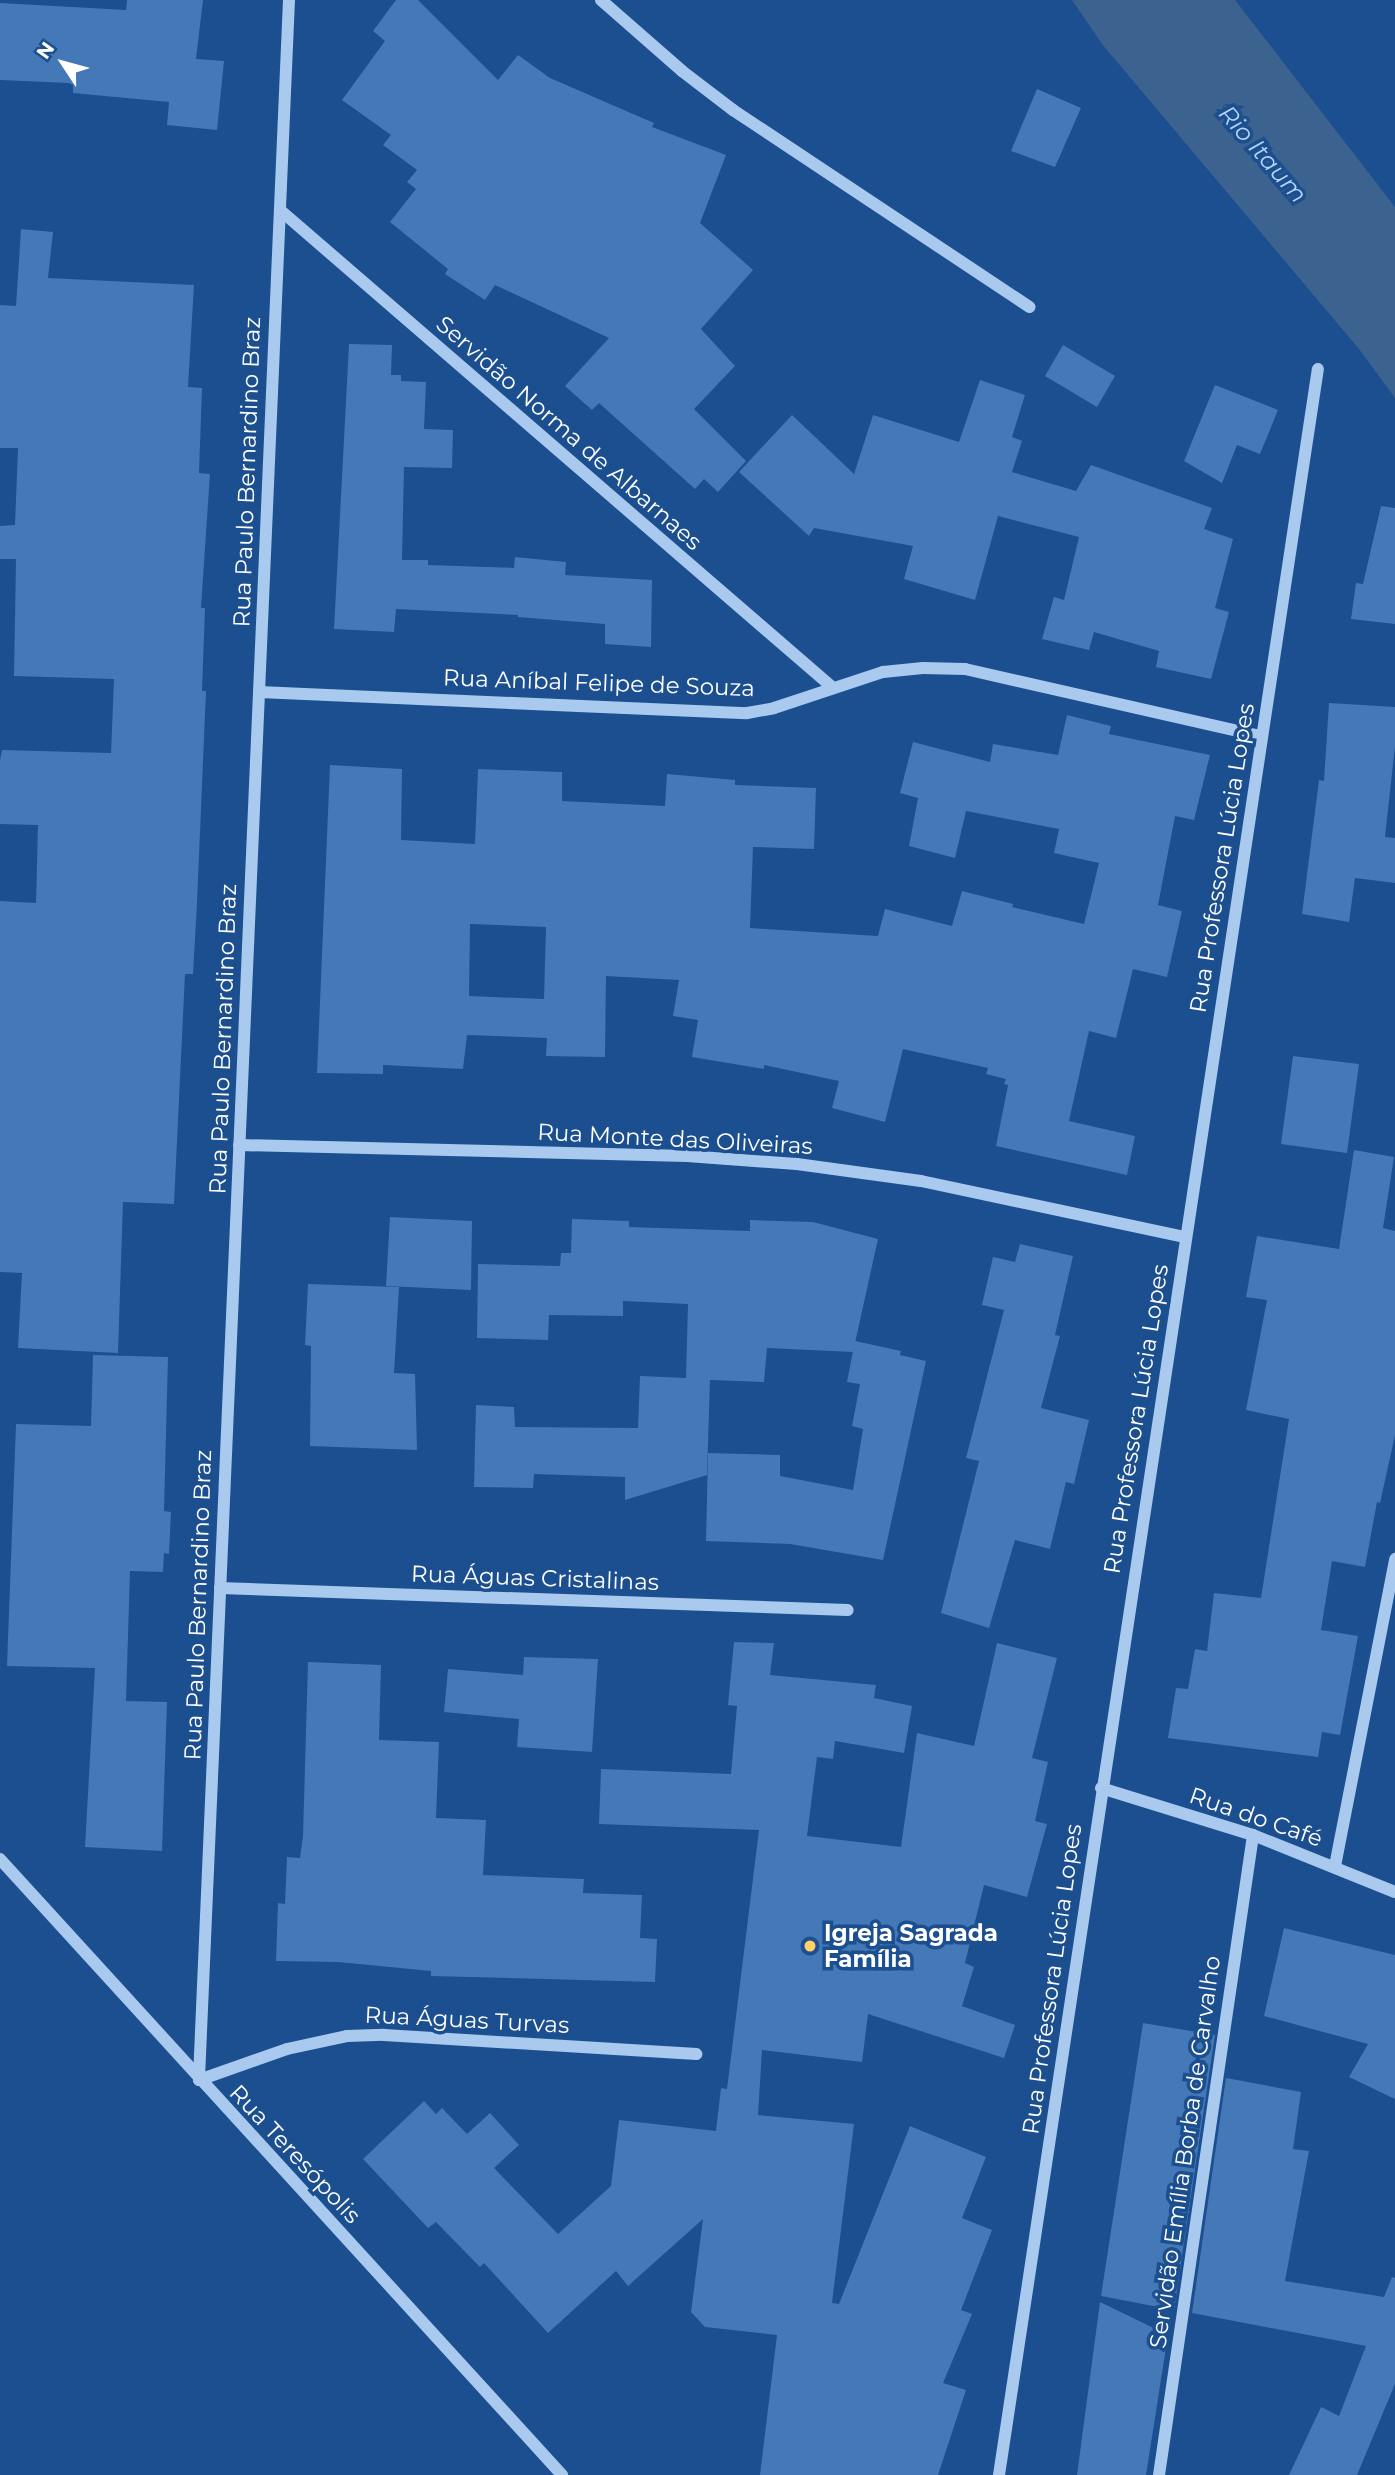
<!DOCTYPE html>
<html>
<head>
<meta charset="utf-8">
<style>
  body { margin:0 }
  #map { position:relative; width:1395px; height:2475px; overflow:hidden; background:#1b4f8f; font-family:Montserrat,sans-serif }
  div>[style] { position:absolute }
  .water>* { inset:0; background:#3c6290 }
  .building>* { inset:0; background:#4478b7 }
  .minor>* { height:12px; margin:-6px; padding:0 6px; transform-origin:6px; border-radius:6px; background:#a9c9ee }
  .dots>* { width:19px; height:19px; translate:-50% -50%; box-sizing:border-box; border:4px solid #1b4f8f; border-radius:50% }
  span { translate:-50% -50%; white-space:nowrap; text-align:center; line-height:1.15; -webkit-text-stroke:7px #1b4f8f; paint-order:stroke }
  .street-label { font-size:23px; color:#fff }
  .poi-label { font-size:23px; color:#fff; font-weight:700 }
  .left { translate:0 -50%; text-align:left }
  .water-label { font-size:24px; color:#b5d3f5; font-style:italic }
  .north { position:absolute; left:28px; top:28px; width:70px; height:70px; -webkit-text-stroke:5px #1b4f8f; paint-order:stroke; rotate:306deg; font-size:19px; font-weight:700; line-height:28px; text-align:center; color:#fff }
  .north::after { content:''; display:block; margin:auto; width:24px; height:32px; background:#fff; clip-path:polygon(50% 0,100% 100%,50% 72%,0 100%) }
</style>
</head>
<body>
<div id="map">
  <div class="water">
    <i style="clip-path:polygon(1072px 0,1235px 0,1395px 207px,1395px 398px,1359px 349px,1102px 44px)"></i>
  </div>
  <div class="building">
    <i style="clip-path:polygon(127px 0,203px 0,196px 59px,224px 61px,217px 130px,167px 125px,169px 102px,73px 93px,73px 85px,69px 83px,0 80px,0 3px,126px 10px)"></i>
    <i style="clip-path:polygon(396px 0,418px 0,498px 80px,518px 55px,550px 78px,654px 123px,652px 127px,726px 155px,700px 223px,753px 270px,701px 329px,735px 366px,694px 409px,746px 461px,718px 492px,704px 479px,695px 489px,599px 403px,592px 410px,565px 386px,609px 338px,495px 285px,485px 300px,445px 274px,448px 269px,390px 222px,416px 189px,407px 182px,417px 170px,383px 145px,391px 135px,342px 100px,385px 41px,373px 31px)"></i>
    <i style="clip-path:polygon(1037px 89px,1081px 108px,1055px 167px,1011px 151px)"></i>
    <i style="clip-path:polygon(21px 229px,53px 232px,48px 278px,194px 285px,188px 387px,202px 388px,199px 473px,210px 474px,201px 608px,205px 608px,202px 691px,206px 691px,197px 903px,193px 974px,185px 974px,174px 1204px,123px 1202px,118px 1353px,18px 1348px,22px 1273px,0 1272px,0 901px,36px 903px,38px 825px,0 824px,0 760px,2px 750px,111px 753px,114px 679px,14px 676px,16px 559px,0 559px,0 526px,15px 525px,18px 448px,0 448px,0 305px,16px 306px)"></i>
    <i style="clip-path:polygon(349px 344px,392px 345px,391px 375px,401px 375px,401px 381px,426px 382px,424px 429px,453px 430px,452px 468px,404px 467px,402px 560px,428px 560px,428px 565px,514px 568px,515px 557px,566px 562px,565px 575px,652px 580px,651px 647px,605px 644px,605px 624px,518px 617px,518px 615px,396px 609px,394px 632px,334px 629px)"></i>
    <i style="clip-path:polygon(1063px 345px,1115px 376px,1097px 407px,1045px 376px)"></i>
    <i style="clip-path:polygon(980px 380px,1025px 395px,1012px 437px,1022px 441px,1012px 472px,1076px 491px,1091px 465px,1212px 508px,1204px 529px,1233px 539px,1215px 608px,1229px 612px,1211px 679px,1156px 667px,1159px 651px,1094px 632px,1089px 650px,1042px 639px,1054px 597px,1064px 600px,1079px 537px,998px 516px,975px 600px,904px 579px,913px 546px,814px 528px,809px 536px,739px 472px,792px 415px,854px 474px,873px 415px,959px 442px)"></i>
    <i style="clip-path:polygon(1215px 385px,1278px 410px,1260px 454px,1237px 445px,1222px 483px,1184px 461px)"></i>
    <i style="clip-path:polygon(1381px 506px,1395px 508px,1395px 624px,1351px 619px,1356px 583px,1363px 584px)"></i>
    <i style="clip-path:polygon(1329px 703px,1395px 707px,1395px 746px,1385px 837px,1395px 838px,1395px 883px,1355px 878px,1349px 922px,1302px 914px,1319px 780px,1324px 781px)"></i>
    <i style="clip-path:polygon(evenodd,1067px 715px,1111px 726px,1109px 734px,1210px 755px,1194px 820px,1175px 816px,1158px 905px,1182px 911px,1167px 977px,1133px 969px,1116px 1038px,1089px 1031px,1069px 1121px,1135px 1136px,1127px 1175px,996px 1146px,1008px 1085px,1004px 1084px,1006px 1079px,986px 1074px,988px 1068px,903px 1049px,885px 1122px,832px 1108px,839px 1081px,764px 1065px,764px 1069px,692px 1057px,698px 1020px,673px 1016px,679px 980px,606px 976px,605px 1057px,546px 1056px,547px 1038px,467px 1035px,463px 1069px,383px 1065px,383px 1074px,317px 1073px,330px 765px,402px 769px,401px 840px,475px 844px,478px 769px,562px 772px,562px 801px,665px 806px,667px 774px,735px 780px,735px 785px,816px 788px,814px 849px,753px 847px,750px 928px,878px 936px,885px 909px,952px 926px,962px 891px,1013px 904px,1012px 907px,1084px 924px,1099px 863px,1054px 853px,1059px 829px,966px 811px,955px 858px,909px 846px,918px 798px,900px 793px,913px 742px,990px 762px,993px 744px,1058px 755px,1067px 715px,470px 924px,546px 927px,544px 999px,469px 996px,470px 924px)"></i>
    <i style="clip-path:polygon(1293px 1056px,1359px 1064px,1347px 1153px,1281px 1144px)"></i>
    <i style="clip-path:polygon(1354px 1150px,1394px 1157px,1383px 1228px,1395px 1231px,1395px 1435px,1380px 1503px,1377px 1502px,1365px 1567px,1332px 1561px,1321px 1630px,1358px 1636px,1340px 1735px,1322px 1732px,1318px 1757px,1168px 1738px,1176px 1688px,1188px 1689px,1195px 1649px,1207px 1651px,1214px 1593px,1261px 1598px,1289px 1419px,1246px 1410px,1267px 1300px,1246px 1297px,1257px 1236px,1339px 1249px)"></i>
    <i style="clip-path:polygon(390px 1217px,472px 1221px,471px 1290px,386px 1286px)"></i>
    <i style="clip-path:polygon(572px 1219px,629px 1221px,629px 1227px,750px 1231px,750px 1220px,813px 1222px,878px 1239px,853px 1352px,767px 1348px,764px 1382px,710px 1380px,707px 1475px,625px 1500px,625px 1477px,534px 1474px,533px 1488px,474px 1487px,476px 1405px,514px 1407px,515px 1427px,638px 1428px,640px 1376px,686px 1378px,688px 1304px,623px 1301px,623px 1316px,549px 1315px,548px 1340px,477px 1338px,478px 1264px,560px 1266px,561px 1253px,571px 1253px)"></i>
    <i style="clip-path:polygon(1020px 1244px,1073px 1256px,1055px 1335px,1060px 1336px,1041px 1408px,1089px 1420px,1074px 1484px,1066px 1482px,1050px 1549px,1015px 1540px,989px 1628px,941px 1613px,979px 1461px,966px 1458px,1004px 1310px,982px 1305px,993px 1257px,1015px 1262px)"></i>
    <i style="clip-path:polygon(308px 1284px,399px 1287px,394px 1373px,415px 1374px,417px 1450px,310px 1446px,311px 1346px,305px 1345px)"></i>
    <i style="clip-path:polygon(855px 1341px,901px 1351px,900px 1355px,926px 1361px,883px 1560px,790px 1544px,706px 1541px,708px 1453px,780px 1455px,780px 1476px,853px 1490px,863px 1429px,852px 1426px,860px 1384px,847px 1382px)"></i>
    <i style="clip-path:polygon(93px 1355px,168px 1357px,164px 1511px,171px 1512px,169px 1554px,164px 1553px,163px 1572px,130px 1571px,126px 1701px,167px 1702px,162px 1851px,85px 1847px,95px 1668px,7px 1666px,16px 1424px,91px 1426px)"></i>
    <i style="clip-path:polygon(734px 1642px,774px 1643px,770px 1675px,876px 1685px,874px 1698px,912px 1706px,904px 1753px,835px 1741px,833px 1759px,817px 1757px,807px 1836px,901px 1847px,917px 1733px,974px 1746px,997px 1643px,1057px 1658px,1032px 1758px,1048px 1762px,1035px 1821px,1047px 1824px,1027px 1897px,984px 1885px,965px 1963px,974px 1967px,962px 2006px,1015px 2025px,1004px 2058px,868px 2014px,862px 2062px,762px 2050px,758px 2115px,854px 2124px,832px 2303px,839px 2304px,910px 2126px,986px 2157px,962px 2218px,992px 2230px,961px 2310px,972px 2314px,943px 2383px,966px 2390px,938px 2475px,760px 2475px,777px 2335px,705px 2327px,691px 2312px,703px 2219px,628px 2286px,616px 2271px,548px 2333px,484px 2263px,480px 2267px,436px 2222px,428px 2228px,363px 2159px,424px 2101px,436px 2114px,442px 2108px,467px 2134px,490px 2113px,519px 2145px,494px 2168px,558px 2234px,611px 2186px,619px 2120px,716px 2131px,721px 2088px,727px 2089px,759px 1830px,599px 1824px,601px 1769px,731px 1774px,737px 1706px,728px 1705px)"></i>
    <i style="clip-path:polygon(524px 1657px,598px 1659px,592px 1752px,517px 1747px,519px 1719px,444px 1712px,448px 1669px,523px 1675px)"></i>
    <i style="clip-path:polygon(308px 1662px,381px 1665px,379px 1740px,439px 1742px,436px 1818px,486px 1820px,483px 1875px,584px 1879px,583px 1893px,642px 1895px,640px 1938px,657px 1939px,655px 1982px,431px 1976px,431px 1971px,338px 1962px,276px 1961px,278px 1903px,285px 1904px,287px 1857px,300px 1858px,303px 1836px)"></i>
    <i style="clip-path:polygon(1284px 1928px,1395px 1955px,1395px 2099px,1349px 2077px,1368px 2044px,1264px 2016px)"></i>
    <i style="clip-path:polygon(1143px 2023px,1215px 2035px,1174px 2310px,1101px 2296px)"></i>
    <i style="clip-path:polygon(1226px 2078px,1301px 2092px,1293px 2149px,1309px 2151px,1285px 2281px,1384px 2297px,1392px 2277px,1395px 2278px,1395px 2384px,1357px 2475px,1289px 2475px,1321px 2407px,1339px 2416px,1366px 2346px,1192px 2313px)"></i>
    <i style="clip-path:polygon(1100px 2302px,1168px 2335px,1146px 2475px,1077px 2475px)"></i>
  </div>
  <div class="minor">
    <i style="left:289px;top:0;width:2082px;rotate:92.48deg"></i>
    <i style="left:199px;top:2080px;width:93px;rotate:-19.4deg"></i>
    <i style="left:287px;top:2049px;width:61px;rotate:-12.2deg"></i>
    <i style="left:347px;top:2036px;width:37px;rotate:-2deg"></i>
    <i style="left:384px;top:2035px;width:313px;rotate:3.5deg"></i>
    <i style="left:601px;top:0;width:108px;rotate:41.2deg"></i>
    <i style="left:682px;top:71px;width:64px;rotate:37.4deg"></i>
    <i style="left:733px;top:110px;width:356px;rotate:33.6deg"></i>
    <i style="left:280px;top:210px;width:730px;rotate:40.83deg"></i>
    <i style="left:259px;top:692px;width:488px;rotate:2.5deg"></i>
    <i style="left:747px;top:713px;width:27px;rotate:-10deg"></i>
    <i style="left:774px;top:708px;width:115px;rotate:-18.3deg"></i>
    <i style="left:883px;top:672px;width:40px;rotate:-5.7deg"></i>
    <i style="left:923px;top:668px;width:42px;rotate:1.4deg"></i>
    <i style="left:965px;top:669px;width:303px;rotate:12.8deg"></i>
    <i style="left:239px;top:1145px;width:448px;rotate:1.4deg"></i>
    <i style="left:687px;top:1156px;width:110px;rotate:4.2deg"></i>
    <i style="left:797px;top:1164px;width:125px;rotate:7.8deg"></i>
    <i style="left:921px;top:1181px;width:270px;rotate:12deg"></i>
    <i style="left:220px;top:1588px;width:628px;rotate:2.01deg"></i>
    <i style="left:1101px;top:1788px;width:159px;rotate:17.2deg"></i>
    <i style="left:1253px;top:1835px;width:153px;rotate:21.9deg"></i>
    <i style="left:0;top:1859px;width:834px;rotate:47.62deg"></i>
    <i style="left:1335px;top:1866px;width:313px;rotate:-78.9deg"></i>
    <i style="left:999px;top:2475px;width:2130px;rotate:-81.39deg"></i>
    <i style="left:1159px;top:2475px;width:647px;rotate:-81.64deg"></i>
  </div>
  <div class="dots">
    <i style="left:810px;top:1946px;background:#ffd166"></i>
  </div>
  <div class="street-label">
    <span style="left:569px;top:433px;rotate:41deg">Servidão Norma de Albarnaes</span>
    <span style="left:247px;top:472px;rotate:-88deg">Rua Paulo Bernardino Braz</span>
    <span style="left:599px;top:683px;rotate:2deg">Rua Aníbal Felipe de Souza</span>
    <span style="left:1222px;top:858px;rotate:-81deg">Rua Professora Lúcia Lopes</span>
    <span style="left:223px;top:1039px;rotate:-88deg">Rua Paulo Bernardino Braz</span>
    <span style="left:675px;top:1139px;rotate:3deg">Rua Monte das Oliveiras</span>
    <span style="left:1136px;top:1419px;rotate:-81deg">Rua Professora Lúcia Lopes</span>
    <span style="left:535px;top:1578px;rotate:2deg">Rua Águas Cristalinas</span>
    <span style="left:198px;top:1605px;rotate:-88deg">Rua Paulo Bernardino Braz</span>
    <span style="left:1256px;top:1817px;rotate:19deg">Rua do Café</span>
    <span style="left:1052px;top:1979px;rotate:-82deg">Rua Professora Lúcia Lopes</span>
    <span style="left:467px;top:2020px;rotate:3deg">Rua Águas Turvas</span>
    <span style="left:1185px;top:2152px;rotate:-82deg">Servidão Emília Borba de Carvalho</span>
    <span style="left:295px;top:2154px;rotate:47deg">Rua Teresópolis</span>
  </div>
  <div class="poi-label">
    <span class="left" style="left:824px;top:1946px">Igreja Sagrada<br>Família</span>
  </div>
  <div class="water-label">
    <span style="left:1263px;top:154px;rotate:49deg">Rio Itaum</span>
  </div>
  <div class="north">N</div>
</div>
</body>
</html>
